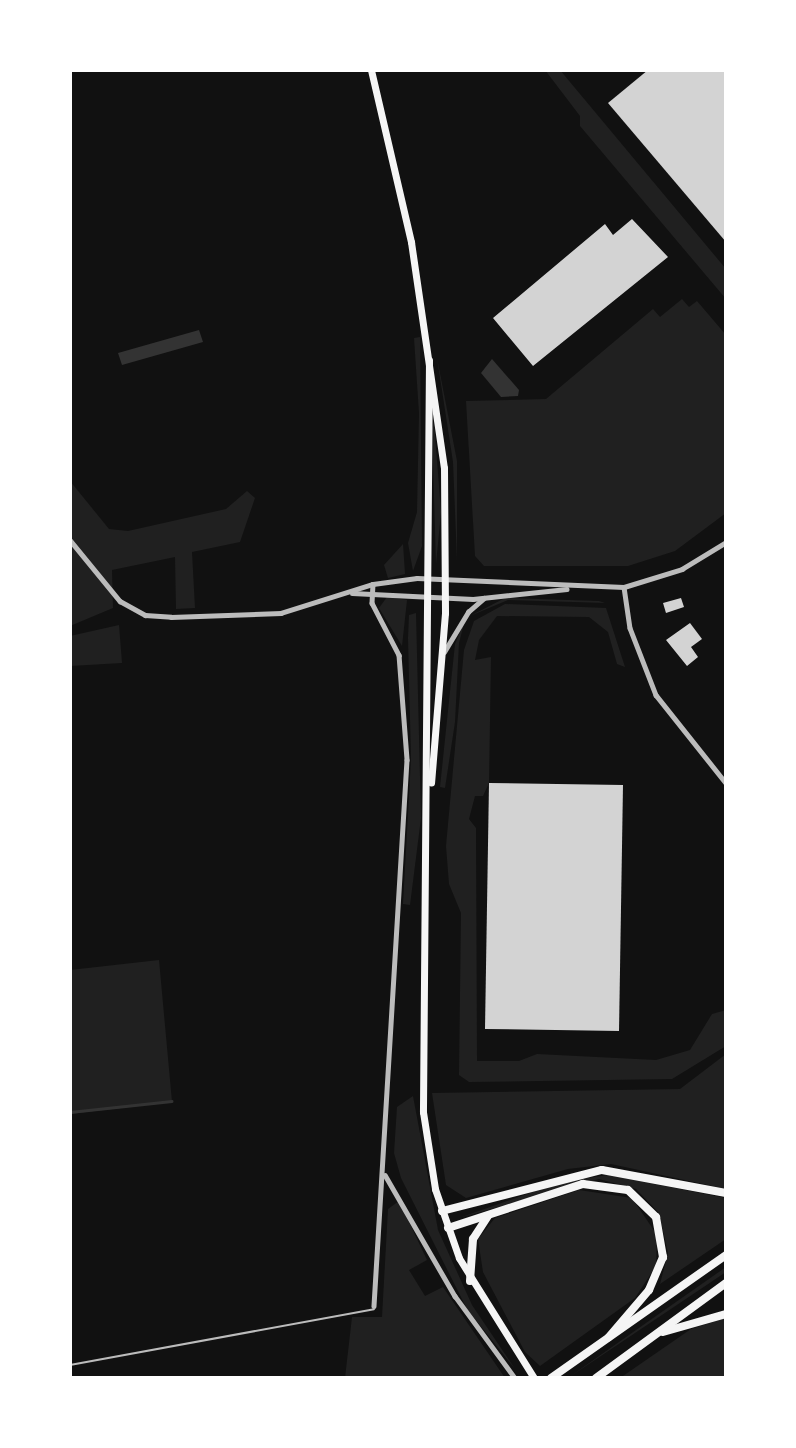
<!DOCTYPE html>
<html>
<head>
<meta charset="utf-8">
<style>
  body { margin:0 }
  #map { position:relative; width:796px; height:1448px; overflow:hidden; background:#111; font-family:"Source Sans 3",sans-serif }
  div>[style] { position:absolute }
  .green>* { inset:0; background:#202020 }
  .water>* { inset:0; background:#333 }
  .stream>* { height:2.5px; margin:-1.25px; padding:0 1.25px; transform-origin:1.25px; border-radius:1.25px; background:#333 }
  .building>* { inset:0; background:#d3d3d3 }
  .service>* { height:2px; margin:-1px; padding:0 1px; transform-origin:1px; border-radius:1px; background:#bcbcbc }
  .minor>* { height:4.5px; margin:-2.25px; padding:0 2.25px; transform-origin:2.25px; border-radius:2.25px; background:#bcbcbc }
  .primary>* { height:7px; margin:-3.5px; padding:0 3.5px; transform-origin:3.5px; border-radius:3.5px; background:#f5f5f5 }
  .motorway>* { height:8px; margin:-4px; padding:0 4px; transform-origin:4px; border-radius:4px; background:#f5f5f5 }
  span { translate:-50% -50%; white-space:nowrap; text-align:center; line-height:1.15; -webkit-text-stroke:7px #fff; paint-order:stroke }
  .frame { position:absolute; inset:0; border:72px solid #fff; pointer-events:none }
</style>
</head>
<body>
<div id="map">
  <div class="green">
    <i style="clip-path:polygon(545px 70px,560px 70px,726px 269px,726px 299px,580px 126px,580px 116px)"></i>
    <i style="clip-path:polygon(682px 299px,689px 307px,697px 301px,726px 335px,726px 513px,675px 551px,628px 566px,484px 566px,475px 556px,466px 401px,546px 399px,653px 309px,660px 317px)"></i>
    <i style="clip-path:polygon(420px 337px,422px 546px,413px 571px,408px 543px,417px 512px,419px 413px,414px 338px)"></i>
    <i style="clip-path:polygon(437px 358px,457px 461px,457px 561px,453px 462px)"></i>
    <i style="clip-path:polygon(434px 422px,441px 512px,436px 564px,432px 428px)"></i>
    <i style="clip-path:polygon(70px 481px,109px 529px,128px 531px,226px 509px,247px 491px,255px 498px,240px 542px,192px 552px,195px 608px,176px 609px,175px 557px,112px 570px,113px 608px,70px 626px)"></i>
    <i style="clip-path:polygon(403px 544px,405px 574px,388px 578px,384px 565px)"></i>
    <i style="clip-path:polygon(387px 597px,407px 600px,402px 646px,379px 608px)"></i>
    <i style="clip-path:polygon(505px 598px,599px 601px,605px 603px,508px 600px,470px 616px)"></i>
    <i style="clip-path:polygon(505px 604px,606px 608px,625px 667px,617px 664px,608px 632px,589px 617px,497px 616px,479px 640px,475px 660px,491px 657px,489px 783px,483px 796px,475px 796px,469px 819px,476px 828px,477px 1061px,519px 1061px,537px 1054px,656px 1060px,690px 1050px,712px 1014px,726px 1010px,726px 1046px,672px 1079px,469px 1082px,459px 1075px,461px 913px,449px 884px,446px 846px,464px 650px,474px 621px)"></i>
    <i style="clip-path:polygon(416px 613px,421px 818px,410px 905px,403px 904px,411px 759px,408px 638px,409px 615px)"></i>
    <i style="clip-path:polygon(465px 620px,459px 643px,455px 722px,445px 788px,440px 787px,455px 644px)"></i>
    <i style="clip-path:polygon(119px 625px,122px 663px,70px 666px,70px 636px)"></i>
    <i style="clip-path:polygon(159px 960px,172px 1102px,70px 1114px,70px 970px)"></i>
    <i style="clip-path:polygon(726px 1054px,726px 1189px,611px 1164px,568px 1169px,466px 1198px,446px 1185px,432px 1093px,680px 1089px)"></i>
    <i style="clip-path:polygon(413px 1096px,438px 1230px,472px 1305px,515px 1369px,467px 1309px,401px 1178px,394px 1153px,397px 1107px)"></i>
    <i style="clip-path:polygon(608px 1175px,726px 1198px,726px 1239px,660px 1284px,668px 1253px,659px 1213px,636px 1189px,599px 1179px,459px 1218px,561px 1182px)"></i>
    <i style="clip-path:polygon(579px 1190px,632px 1198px,657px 1235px,656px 1266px,635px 1298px,540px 1366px,525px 1352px,483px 1272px,478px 1239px,495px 1218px)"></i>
    <i style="clip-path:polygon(399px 1201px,427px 1260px,409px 1270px,425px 1296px,443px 1287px,505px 1378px,345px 1378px,352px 1317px,382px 1317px,388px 1209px)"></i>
    <i style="clip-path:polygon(726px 1267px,726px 1272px,568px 1378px,636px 1330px)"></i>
    <i style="clip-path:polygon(726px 1318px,726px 1378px,620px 1378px,691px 1329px)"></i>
  </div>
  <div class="water">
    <i style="clip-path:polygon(199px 330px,203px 342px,122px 365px,118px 353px)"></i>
    <i style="clip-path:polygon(492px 359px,519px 390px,518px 396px,501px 397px,481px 373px)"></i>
  </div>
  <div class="stream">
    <i style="left:70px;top:1112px;width:102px;rotate:-6.2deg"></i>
  </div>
  <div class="building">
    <i style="clip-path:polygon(648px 70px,726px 70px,726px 242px,608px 103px)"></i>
    <i style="clip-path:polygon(632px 219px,668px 257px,533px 366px,493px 318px,605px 224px,613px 235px)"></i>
    <i style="clip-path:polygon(681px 598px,684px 607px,666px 613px,663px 603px)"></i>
    <i style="clip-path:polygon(690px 623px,702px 639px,691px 647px,698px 657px,687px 666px,666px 640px)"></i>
    <i style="clip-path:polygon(489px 783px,623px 785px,619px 1031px,485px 1029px)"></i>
  </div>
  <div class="service">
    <i style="left:70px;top:1365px;width:309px;rotate:-10.4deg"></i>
  </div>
  <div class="minor">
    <i style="left:70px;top:540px;width:79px;rotate:50.7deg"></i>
    <i style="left:120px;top:601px;width:29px;rotate:29deg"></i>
    <i style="left:145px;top:615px;width:26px;rotate:4deg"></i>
    <i style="left:171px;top:617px;width:110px;rotate:-2.1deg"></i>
    <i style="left:281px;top:613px;width:96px;rotate:-17.5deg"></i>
    <i style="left:373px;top:584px;width:44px;rotate:-7.8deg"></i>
    <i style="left:417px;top:578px;width:207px;rotate:2.5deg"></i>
    <i style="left:624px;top:587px;width:61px;rotate:-17.2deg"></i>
    <i style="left:682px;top:569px;width:52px;rotate:-31.5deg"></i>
    <i style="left:373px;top:584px;width:19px;rotate:93deg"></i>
    <i style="left:372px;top:603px;width:59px;rotate:62.6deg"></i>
    <i style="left:399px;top:655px;width:105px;rotate:85.6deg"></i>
    <i style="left:407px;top:760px;width:547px;rotate:93.46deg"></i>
    <i style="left:624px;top:587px;width:41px;rotate:81.7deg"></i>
    <i style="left:630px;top:628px;width:72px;rotate:68.8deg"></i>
    <i style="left:656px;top:695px;width:112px;rotate:51.5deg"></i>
    <i style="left:352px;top:593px;width:121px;rotate:2.8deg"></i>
    <i style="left:473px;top:599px;width:94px;rotate:-6.1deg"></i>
    <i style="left:444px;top:652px;width:47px;rotate:-59deg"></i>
    <i style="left:468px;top:612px;width:21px;rotate:-41deg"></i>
    <i style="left:385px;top:1175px;width:140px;rotate:60deg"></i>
    <i style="left:455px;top:1296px;width:102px;rotate:53.8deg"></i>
  </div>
  <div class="primary">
    <i style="left:371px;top:70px;width:177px;rotate:76.9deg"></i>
    <i style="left:411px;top:242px;width:228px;rotate:81.7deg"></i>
    <i style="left:444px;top:468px;width:145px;rotate:89.6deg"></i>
    <i style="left:445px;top:613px;width:170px;rotate:94.7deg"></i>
    <i style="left:429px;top:360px;width:752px;rotate:90.46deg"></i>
    <i style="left:423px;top:1112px;width:78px;rotate:81.1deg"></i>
    <i style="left:435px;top:1189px;width:73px;rotate:70.8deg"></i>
    <i style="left:459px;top:1258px;width:142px;rotate:58deg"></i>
  </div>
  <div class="motorway">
    <i style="left:442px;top:1211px;width:165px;rotate:-14.4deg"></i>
    <i style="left:602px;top:1170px;width:126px;rotate:10.5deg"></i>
    <i style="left:448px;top:1228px;width:142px;rotate:-18.1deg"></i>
    <i style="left:583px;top:1184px;width:45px;rotate:7.6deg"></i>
    <i style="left:628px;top:1190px;width:39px;rotate:44deg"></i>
    <i style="left:656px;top:1217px;width:41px;rotate:80.1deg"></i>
    <i style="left:663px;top:1257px;width:36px;rotate:113deg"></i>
    <i style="left:649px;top:1290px;width:62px;rotate:130.4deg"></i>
    <i style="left:470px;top:1281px;width:42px;rotate:-85.9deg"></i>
    <i style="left:473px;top:1239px;width:27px;rotate:-57deg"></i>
    <i style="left:663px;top:1332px;width:66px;rotate:-15.9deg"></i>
    <i style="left:551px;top:1378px;width:214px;rotate:-35.1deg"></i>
    <i style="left:596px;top:1378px;width:161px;rotate:-36.2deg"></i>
  </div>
  <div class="frame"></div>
</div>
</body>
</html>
